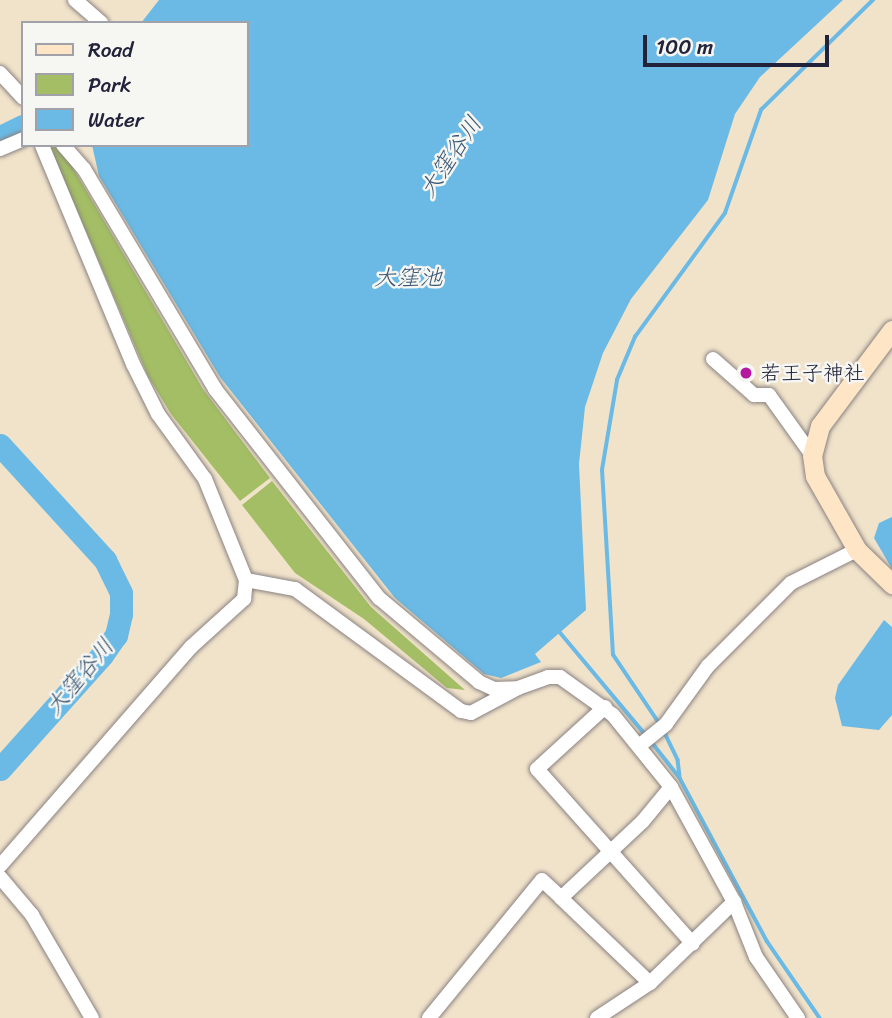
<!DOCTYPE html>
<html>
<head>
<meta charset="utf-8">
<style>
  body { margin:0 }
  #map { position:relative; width:892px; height:1018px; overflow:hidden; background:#f1e3ca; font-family:Sriracha,"Klee One",sans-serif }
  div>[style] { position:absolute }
  .green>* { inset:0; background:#a3be64 }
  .water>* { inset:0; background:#6abae5 }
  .stream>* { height:3.5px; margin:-1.75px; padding:0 1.75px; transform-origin:1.75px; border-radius:1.75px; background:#6abae5 }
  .river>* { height:23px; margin:-11.5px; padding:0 11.5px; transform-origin:11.5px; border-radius:11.5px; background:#6abae5 }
  .roads { filter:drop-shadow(0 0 2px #8a8282) drop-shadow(0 0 2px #8a8282) }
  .street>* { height:14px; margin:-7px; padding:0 7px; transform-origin:7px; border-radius:7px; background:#fff }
  .secondary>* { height:19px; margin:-9.5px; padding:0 9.5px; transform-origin:9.5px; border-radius:9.5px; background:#fde5c5 }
  .dots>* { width:19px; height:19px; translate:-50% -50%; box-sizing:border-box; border:4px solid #f6f6f2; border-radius:50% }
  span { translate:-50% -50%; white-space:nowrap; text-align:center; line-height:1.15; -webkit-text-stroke:5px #f6f6f2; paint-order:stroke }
  .poi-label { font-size:21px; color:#22223b }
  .left { translate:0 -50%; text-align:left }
  .water-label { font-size:23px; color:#3b5776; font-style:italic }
  .legend { position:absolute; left:21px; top:21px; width:228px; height:126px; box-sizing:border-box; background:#f6f6f2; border:2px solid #a1a1a9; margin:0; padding:9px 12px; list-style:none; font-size:21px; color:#22223b }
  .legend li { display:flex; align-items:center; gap:14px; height:35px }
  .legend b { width:35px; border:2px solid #a1a1a9 }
  .scale { position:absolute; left:643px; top:35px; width:186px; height:32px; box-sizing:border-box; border:4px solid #22223b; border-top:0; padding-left:9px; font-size:21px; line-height:24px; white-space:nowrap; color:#22223b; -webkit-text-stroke:5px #f6f6f2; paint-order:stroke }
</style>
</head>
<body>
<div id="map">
  <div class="green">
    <i style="clip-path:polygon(49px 145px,57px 145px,69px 161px,203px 389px,270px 478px,240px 501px,171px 414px,148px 376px)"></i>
    <i style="clip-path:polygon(272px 481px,371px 607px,465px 690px,447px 688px,364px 619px,295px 573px,242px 505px)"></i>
  </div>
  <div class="water">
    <i style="clip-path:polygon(159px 0,843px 0,760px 77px,735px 114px,708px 200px,631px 299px,603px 353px,585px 407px,579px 464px,586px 610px,535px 654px,541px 662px,501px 678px,484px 674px,395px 598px,220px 377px,99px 176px,92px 145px,247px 145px,247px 23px,141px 23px)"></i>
    <i style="clip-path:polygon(892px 517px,892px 569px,874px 538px,879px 523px)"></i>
    <i style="clip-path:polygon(884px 620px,892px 627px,892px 715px,879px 730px,842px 726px,835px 698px,838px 685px)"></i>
  </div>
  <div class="stream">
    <i style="left:559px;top:631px;width:136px;rotate:50.1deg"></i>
    <i style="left:660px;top:725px;width:84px;rotate:-123.9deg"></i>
    <i style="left:613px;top:655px;width:185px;rotate:-93.4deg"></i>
    <i style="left:602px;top:470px;width:91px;rotate:-80.5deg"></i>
    <i style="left:617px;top:380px;width:47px;rotate:-67.3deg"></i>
    <i style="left:635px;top:337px;width:153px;rotate:-54deg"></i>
    <i style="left:725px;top:213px;width:109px;rotate:-70.7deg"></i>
    <i style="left:761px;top:110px;width:157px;rotate:-44.5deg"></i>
    <i style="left:664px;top:731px;width:32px;rotate:64deg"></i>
    <i style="left:678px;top:760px;width:16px;rotate:83deg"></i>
    <i style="left:651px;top:741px;width:47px;rotate:51.9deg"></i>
    <i style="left:680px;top:778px;width:185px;rotate:61.9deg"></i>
    <i style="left:767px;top:941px;width:93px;rotate:55.5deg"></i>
  </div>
  <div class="river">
    <i style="left:0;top:137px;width:25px;rotate:-26deg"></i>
    <i style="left:0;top:445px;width:156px;rotate:47.6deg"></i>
    <i style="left:105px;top:560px;width:37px;rotate:64deg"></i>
    <i style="left:121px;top:593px;width:21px;rotate:90deg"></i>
    <i style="left:121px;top:614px;width:22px;rotate:103deg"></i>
    <i style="left:116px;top:635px;width:24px;rotate:125deg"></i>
    <i style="left:102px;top:655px;width:153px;rotate:131.8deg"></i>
  </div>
  <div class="roads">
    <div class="street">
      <i style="left:75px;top:0;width:35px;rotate:41deg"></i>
      <i style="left:0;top:73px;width:34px;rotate:47deg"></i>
      <i style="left:63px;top:145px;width:32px;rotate:49deg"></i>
      <i style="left:84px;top:169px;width:256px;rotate:59.2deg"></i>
      <i style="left:215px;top:389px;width:266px;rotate:51.9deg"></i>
      <i style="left:379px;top:598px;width:131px;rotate:40deg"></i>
      <i style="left:479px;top:682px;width:17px;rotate:25deg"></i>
      <i style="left:494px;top:689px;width:24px;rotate:-2deg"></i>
      <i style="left:518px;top:688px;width:32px;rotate:-20deg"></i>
      <i style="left:548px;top:677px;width:12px"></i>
      <i style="left:560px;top:677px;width:65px;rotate:35.6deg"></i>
      <i style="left:613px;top:715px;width:92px;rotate:51.1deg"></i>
      <i style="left:671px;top:787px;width:131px;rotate:61.3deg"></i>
      <i style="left:734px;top:902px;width:59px;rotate:68.2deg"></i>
      <i style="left:756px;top:957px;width:74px;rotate:55.5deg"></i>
      <i style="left:0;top:149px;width:25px;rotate:-23deg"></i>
      <i style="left:713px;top:359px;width:55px;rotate:41.3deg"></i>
      <i style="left:754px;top:395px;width:15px"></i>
      <i style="left:769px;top:395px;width:74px;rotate:54.4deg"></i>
      <i style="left:246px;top:580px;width:50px;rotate:10.4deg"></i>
      <i style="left:295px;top:589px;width:206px;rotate:36.3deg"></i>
      <i style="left:461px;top:711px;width:10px;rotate:11deg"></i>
      <i style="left:471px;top:713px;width:51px;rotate:-28.1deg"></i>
      <i style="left:605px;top:707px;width:92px;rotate:137.6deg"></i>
      <i style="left:537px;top:769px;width:234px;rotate:48.3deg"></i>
      <i style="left:639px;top:746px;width:35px;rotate:-39deg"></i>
      <i style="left:666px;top:724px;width:72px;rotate:-54.1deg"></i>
      <i style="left:708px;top:666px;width:117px;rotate:-45deg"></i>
      <i style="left:791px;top:583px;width:74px;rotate:-26.6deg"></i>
      <i style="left:0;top:866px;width:291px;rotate:-48.9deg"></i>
      <i style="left:191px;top:647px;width:72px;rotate:-42.2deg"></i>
      <i style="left:244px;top:599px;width:19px;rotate:-84deg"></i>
      <i style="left:246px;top:580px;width:109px;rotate:-112.1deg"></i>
      <i style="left:205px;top:479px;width:80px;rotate:-125.9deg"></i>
      <i style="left:158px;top:414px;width:56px;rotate:-116.6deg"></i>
      <i style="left:133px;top:364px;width:237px;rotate:-112.6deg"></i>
      <i style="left:0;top:877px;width:50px;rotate:49.9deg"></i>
      <i style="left:32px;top:915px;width:119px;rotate:59.8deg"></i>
      <i style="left:561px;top:898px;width:123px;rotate:43.7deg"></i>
      <i style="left:429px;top:1018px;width:178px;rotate:-50.7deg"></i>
      <i style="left:542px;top:880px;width:26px;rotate:43deg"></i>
      <i style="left:561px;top:898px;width:112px;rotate:-43.2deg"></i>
      <i style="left:643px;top:821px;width:44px;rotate:-50.5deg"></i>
      <i style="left:597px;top:1018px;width:64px;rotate:-33.4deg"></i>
      <i style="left:650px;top:983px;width:117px;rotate:-44deg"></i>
    </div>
    <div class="secondary">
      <i style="left:892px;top:330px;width:120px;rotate:126.9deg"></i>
      <i style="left:820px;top:426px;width:30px;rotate:105deg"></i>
      <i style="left:812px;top:455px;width:21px;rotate:82deg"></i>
      <i style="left:815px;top:476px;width:85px;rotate:60.4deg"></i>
      <i style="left:857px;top:550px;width:49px;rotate:44.2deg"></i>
    </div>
  </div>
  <div class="dots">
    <i style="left:746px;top:373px;background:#b5179e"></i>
  </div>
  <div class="poi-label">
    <span class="left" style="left:760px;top:373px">若王子神社</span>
  </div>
  <div class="water-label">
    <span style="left:451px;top:157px;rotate:-56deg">大窪谷川</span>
    <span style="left:408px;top:278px">大窪池</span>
    <span style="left:80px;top:677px;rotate:-50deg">大窪谷川</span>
  </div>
  <ul class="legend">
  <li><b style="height:9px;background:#fde5c5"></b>Road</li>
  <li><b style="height:19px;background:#a3be64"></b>Park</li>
  <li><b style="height:19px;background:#6abae5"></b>Water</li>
  </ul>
  <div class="scale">100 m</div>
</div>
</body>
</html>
